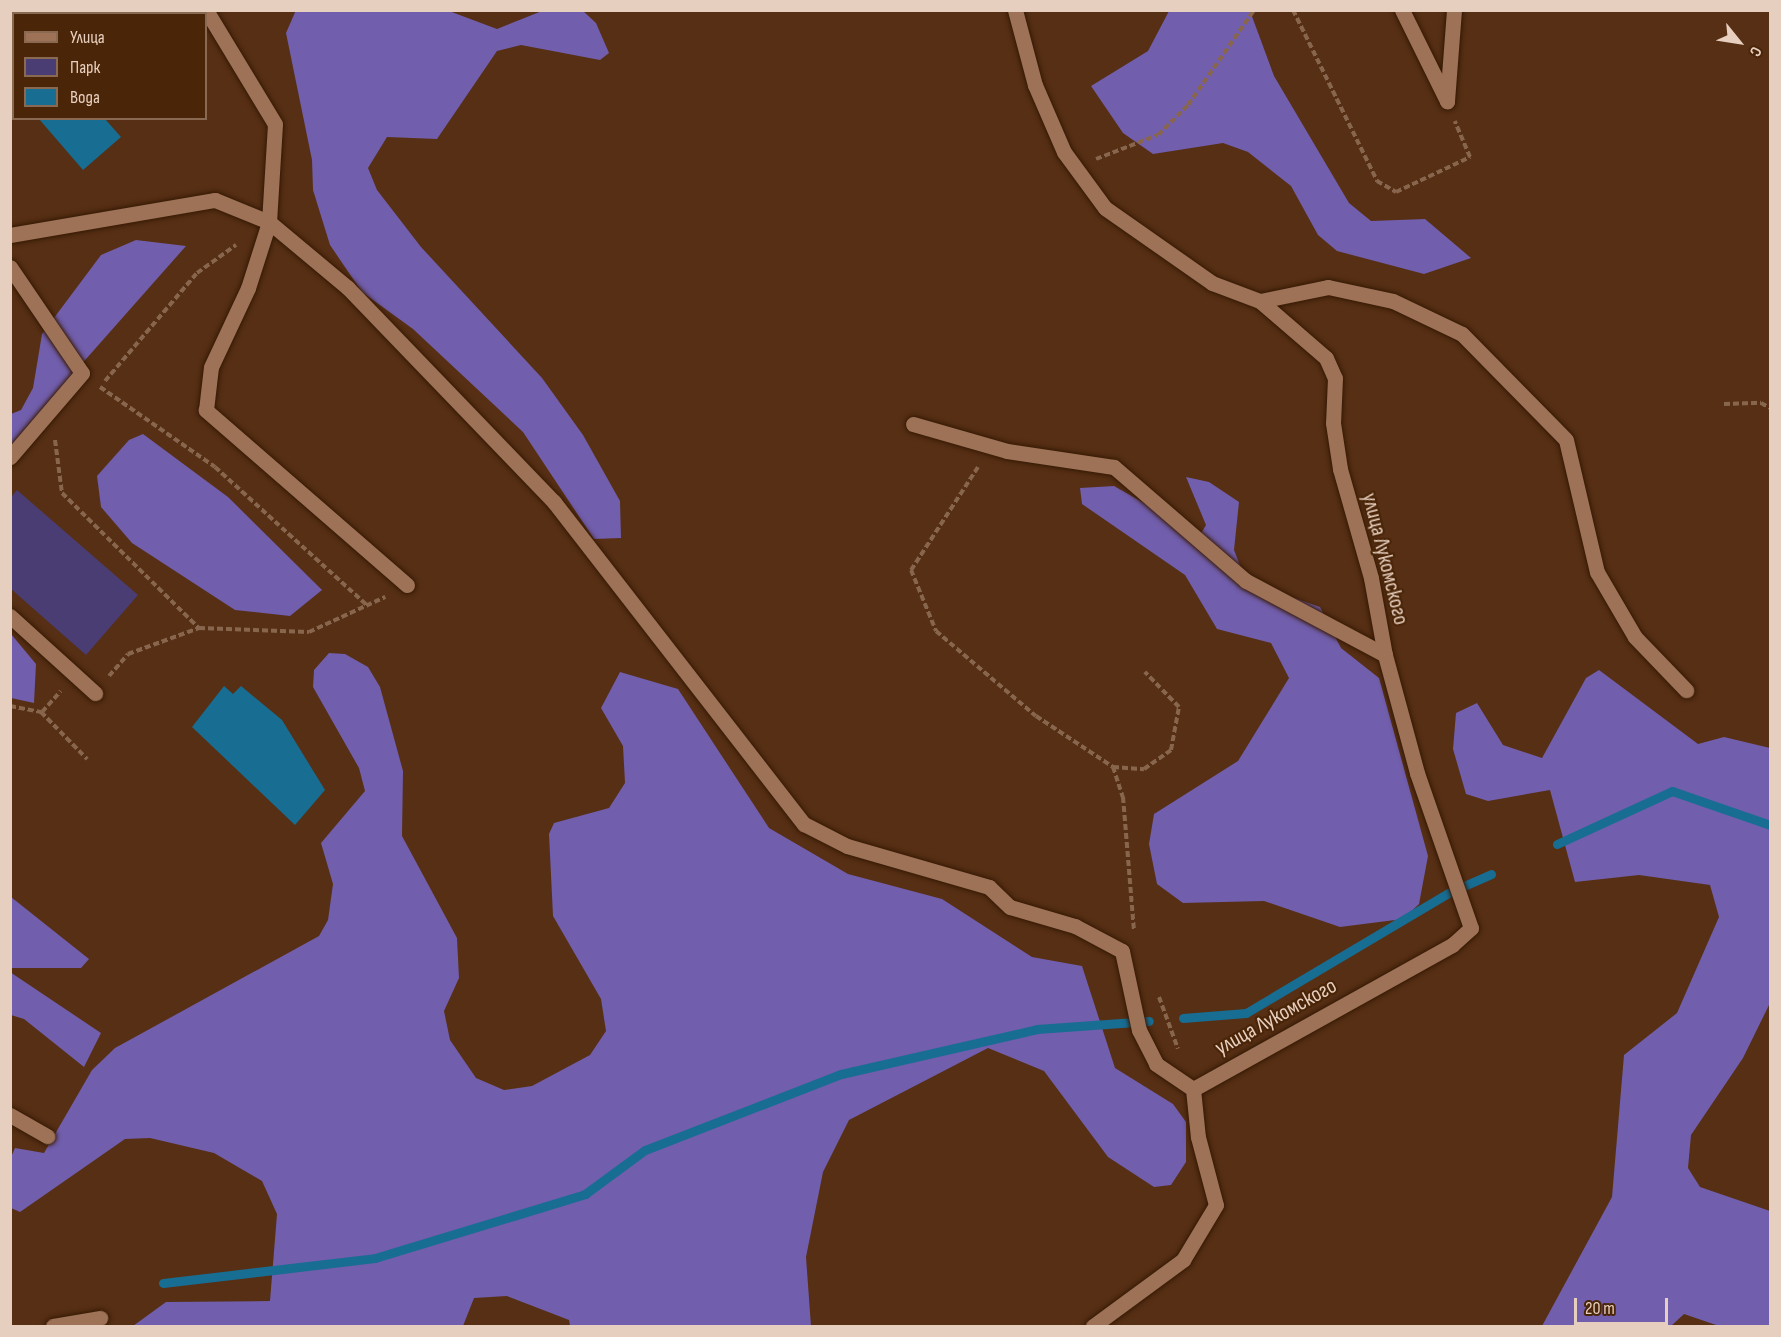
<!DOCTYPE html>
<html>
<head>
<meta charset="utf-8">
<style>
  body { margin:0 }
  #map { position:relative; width:1781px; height:1337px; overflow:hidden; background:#562f14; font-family:"Sofia Sans Condensed",sans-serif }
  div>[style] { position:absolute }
  .green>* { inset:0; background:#4a3d73 }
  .forest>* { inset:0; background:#715eac }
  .water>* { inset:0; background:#186d93 }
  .stream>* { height:9px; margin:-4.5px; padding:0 4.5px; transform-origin:4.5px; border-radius:4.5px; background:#186d93 }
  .path>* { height:4px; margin-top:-2px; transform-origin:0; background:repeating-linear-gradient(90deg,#88664e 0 6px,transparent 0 9px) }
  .roads { filter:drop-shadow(0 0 2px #351904) drop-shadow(0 0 2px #351904) }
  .lane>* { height:15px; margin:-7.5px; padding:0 7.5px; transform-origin:7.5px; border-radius:7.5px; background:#9e7256 }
  .street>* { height:15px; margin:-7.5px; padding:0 7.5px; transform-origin:7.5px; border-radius:7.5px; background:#9e7256 }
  span { translate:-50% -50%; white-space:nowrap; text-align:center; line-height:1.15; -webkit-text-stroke:4.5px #4a2508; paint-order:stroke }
  .street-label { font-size:22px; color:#e7cfbf }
  .frame { position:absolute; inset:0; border:12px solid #e7cfbf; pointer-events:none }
  .legend { position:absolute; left:12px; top:12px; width:195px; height:108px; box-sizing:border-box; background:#4a2508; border:2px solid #896951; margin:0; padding:8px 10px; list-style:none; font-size:18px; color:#e7cfbf }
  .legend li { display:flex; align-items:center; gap:12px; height:30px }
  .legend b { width:30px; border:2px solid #896951 }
  .north { position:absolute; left:1709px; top:12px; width:60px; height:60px; -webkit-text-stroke:4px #4a2508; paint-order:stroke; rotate:120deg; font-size:16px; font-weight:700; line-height:24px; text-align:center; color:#e7cfbf }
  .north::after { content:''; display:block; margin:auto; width:21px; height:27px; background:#e7cfbf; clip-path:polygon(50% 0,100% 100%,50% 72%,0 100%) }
  .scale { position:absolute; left:1574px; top:1298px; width:94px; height:27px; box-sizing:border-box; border:3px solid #e7cfbf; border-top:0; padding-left:8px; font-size:18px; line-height:21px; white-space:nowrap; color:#e7cfbf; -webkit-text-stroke:4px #4a2508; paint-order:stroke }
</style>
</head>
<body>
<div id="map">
  <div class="green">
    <i style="clip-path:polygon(17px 490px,138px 595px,86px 655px,11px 589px,11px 497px)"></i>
  </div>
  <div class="forest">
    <i style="clip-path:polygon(296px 10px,449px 11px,497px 29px,542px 11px,582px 10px,596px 23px,609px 53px,600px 60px,521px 45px,497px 51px,437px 139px,387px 137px,368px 168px,377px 190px,421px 247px,542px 378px,583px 435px,620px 501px,621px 538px,594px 539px,523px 432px,413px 329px,362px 292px,330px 245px,313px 190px,312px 160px,286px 33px)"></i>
    <i style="clip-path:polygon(1169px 11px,1250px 11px,1274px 76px,1349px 203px,1371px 221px,1425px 219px,1471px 258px,1424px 274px,1337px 251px,1318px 235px,1291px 186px,1248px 152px,1223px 143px,1153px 154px,1123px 133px,1091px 86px,1148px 51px)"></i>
    <i style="clip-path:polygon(136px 240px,186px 246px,71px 376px,11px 462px,11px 414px,21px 410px,33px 388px,42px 334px,101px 255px)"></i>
    <i style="clip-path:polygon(143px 434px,228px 497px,322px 590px,290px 616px,235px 610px,132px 543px,101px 507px,97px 476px,129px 440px)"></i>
    <i style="clip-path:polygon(1186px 477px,1209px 482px,1239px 502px,1234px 550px,1246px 581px,1320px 607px,1341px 648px,1379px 678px,1428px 856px,1419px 904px,1403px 919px,1340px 927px,1264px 901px,1183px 903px,1157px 884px,1149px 844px,1154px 814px,1238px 761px,1289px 678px,1271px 643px,1217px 629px,1185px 575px,1082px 504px,1080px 488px,1114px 486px,1200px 535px,1206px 525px)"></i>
    <i style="clip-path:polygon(11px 634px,36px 664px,34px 703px,11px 698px)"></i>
    <i style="clip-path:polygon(329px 653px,345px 654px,368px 667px,380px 687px,403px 771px,402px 836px,457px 938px,459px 978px,444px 1011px,450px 1040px,476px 1078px,504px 1090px,532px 1086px,590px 1055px,606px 1031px,601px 999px,553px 916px,549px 834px,554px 823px,609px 808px,625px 783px,623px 746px,601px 708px,620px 672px,678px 689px,769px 828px,848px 874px,942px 899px,1032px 957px,1082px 966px,1115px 1068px,1173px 1104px,1186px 1122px,1186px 1162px,1171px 1185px,1154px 1187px,1108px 1157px,1044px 1071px,988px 1048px,849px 1120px,823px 1172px,806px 1257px,811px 1326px,570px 1326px,569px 1320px,507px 1296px,474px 1298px,463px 1326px,133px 1326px,166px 1302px,270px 1301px,277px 1214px,262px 1181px,214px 1153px,150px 1138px,125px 1139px,20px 1212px,11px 1208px,11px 1157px,15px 1148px,44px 1153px,92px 1070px,115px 1048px,319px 936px,328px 920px,333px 884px,321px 843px,365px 791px,359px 768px,313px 687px,314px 670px)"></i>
    <i style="clip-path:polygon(1599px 670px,1698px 744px,1724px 737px,1770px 748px,1770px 1003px,1743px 1058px,1691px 1135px,1688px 1168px,1700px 1187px,1770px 1211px,1770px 1326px,1719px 1326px,1684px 1314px,1671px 1326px,1542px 1326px,1612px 1197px,1624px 1055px,1677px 1013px,1719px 917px,1710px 885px,1639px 875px,1575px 882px,1550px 790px,1488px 801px,1466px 794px,1453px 749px,1456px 713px,1477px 703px,1503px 745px,1542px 758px,1586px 678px)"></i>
    <i style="clip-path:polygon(11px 897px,89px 959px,81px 968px,11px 968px)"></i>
    <i style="clip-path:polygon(10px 972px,101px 1033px,84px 1067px,24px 1019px,11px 1015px)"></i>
  </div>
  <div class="water">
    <i style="clip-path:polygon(39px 119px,105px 119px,121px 137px,83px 170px)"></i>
    <i style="clip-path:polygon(224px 686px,233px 694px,241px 686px,282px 720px,325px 790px,295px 825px,192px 727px)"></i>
  </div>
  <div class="stream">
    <i style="left:1557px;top:844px;width:127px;rotate:-24.7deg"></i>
    <i style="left:1672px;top:791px;width:104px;rotate:19.1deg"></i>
    <i style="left:1183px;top:1018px;width:63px;rotate:-4.5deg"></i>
    <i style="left:1246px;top:1013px;width:235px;rotate:-30.7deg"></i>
    <i style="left:1448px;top:893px;width:47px;rotate:-23.8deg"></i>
    <i style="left:163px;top:1283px;width:213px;rotate:-6.7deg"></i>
    <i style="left:375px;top:1258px;width:220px;rotate:-16.9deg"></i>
    <i style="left:585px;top:1194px;width:74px;rotate:-36.3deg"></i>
    <i style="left:645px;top:1150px;width:210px;rotate:-21.2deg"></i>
    <i style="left:841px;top:1074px;width:201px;rotate:-12.9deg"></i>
    <i style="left:1037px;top:1029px;width:112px;rotate:-4.1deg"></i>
  </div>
  <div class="path">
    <i style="left:1293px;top:10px;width:191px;rotate:63.8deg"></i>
    <i style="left:1377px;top:181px;width:22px;rotate:30deg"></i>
    <i style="left:1396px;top:192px;width:82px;rotate:-25.3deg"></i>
    <i style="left:1470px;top:157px;width:39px;rotate:-113deg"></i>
    <i style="left:1096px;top:159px;width:66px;rotate:-21.2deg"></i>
    <i style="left:1158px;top:135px;width:42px;rotate:-45deg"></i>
    <i style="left:1188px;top:105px;width:116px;rotate:-55.2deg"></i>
    <i style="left:105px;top:381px;width:142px;rotate:-49.6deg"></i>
    <i style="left:197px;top:273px;width:48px;rotate:-35.7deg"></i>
    <i style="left:100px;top:387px;width:140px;rotate:34.8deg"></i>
    <i style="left:215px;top:467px;width:207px;rotate:42.3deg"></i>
    <i style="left:1724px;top:404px;width:37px;rotate:-2deg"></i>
    <i style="left:1761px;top:403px;width:10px;rotate:29deg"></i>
    <i style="left:55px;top:440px;width:53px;rotate:82.5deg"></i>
    <i style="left:62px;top:493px;width:192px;rotate:44.6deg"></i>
    <i style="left:978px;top:467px;width:123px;rotate:123deg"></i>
    <i style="left:911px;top:570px;width:66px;rotate:67.7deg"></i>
    <i style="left:936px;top:631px;width:131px;rotate:40.4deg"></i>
    <i style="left:1036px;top:716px;width:92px;rotate:33.5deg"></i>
    <i style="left:1113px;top:767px;width:31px;rotate:4deg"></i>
    <i style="left:1144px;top:769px;width:33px;rotate:-35deg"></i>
    <i style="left:1171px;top:750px;width:44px;rotate:-79.5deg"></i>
    <i style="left:1179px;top:707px;width:49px;rotate:-134.2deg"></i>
    <i style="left:109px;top:676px;width:29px;rotate:-49deg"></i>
    <i style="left:128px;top:654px;width:76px;rotate:-20.1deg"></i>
    <i style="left:199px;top:628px;width:110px;rotate:2.1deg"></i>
    <i style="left:309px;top:632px;width:84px;rotate:-24.7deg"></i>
    <i style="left:10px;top:706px;width:32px;rotate:11deg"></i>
    <i style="left:41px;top:712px;width:66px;rotate:45.6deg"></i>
    <i style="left:42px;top:712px;width:28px;rotate:-48deg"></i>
    <i style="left:1113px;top:767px;width:32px;rotate:72deg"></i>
    <i style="left:1123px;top:797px;width:134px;rotate:85.3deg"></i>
    <i style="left:1159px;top:997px;width:55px;rotate:69.9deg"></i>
  </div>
  <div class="roads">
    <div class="lane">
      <i style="left:1402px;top:10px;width:102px;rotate:63.7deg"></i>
      <i style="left:1447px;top:101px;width:91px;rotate:-85.6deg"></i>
      <i style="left:10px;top:235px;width:208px;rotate:-9.7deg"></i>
      <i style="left:215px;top:200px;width:58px;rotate:22.2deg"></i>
      <i style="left:269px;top:222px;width:98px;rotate:-86.5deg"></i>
      <i style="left:275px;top:124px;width:133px;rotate:-121.2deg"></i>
      <i style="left:10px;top:267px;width:128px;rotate:55.8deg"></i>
      <i style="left:82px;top:373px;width:111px;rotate:130.6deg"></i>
      <i style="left:913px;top:424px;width:98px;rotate:16deg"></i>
      <i style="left:1007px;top:451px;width:108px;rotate:8.5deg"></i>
      <i style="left:1114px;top:467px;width:174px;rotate:40.8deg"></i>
      <i style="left:1246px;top:581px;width:157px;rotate:28deg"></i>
      <i style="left:407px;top:585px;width:267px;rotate:-139deg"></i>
      <i style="left:206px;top:410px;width:43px;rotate:-83.4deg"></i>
      <i style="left:211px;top:367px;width:87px;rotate:-64.9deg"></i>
      <i style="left:248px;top:288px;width:69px;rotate:-72.3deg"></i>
      <i style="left:269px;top:222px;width:103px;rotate:39.9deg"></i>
      <i style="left:348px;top:288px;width:297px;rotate:46.1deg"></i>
      <i style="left:554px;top:502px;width:408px;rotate:52.2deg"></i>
      <i style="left:804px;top:824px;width:48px;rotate:27.1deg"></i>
      <i style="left:847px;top:846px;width:148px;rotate:16.1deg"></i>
      <i style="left:989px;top:887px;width:29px;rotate:44deg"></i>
      <i style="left:1010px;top:907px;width:68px;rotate:16.3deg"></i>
      <i style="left:1075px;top:926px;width:53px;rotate:28deg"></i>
      <i style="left:1122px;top:951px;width:81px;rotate:77.9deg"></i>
      <i style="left:1139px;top:1030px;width:38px;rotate:63deg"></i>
      <i style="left:1156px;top:1064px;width:45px;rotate:34deg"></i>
      <i style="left:10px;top:616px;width:115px;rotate:42.2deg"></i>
      <i style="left:10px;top:1115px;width:43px;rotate:29.6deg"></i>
    </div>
    <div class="street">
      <i style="left:1015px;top:10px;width:78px;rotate:75.1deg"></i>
      <i style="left:1035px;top:85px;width:73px;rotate:66.6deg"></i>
      <i style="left:1064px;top:152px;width:69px;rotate:53.8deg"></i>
      <i style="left:1105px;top:208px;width:131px;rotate:35deg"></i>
      <i style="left:1212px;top:283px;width:51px;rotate:20.6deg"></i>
      <i style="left:1260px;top:301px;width:87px;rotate:40.8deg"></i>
      <i style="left:1326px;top:358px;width:22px;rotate:66deg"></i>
      <i style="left:1335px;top:378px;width:45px;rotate:92.5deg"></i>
      <i style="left:1333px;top:423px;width:47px;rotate:81.3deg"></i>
      <i style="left:1340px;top:469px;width:113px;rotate:74.1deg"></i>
      <i style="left:1371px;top:578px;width:78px;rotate:79.7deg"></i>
      <i style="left:1385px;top:655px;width:122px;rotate:74.8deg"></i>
      <i style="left:1417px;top:773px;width:164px;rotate:70.8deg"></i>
      <i style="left:1471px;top:928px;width:25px;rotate:138deg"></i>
      <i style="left:1452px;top:945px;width:296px;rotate:150.9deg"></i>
      <i style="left:1193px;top:1089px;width:48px;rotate:84.1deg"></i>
      <i style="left:1198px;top:1137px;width:70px;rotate:75.2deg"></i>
      <i style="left:1216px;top:1205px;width:64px;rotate:121deg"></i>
      <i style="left:1183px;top:1260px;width:112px;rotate:143.7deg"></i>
      <i style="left:1260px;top:301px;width:69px;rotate:-11.6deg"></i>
      <i style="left:1328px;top:287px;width:66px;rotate:12.2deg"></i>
      <i style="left:1393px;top:301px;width:76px;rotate:25.6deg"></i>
      <i style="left:1462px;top:334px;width:148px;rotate:45.5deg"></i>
      <i style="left:1566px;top:440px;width:136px;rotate:76.8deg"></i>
      <i style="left:1597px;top:572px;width:75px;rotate:59.7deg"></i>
      <i style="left:1635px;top:637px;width:74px;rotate:46.1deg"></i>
      <i style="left:53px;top:1326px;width:48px;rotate:-9.7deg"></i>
    </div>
  </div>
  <div class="street-label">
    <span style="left:1385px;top:559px;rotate:76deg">улица Лукомского</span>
    <span style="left:1276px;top:1017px;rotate:-29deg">улица Лукомского</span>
  </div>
  <div class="frame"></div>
  <ul class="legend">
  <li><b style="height:8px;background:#9e7256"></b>Улица</li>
  <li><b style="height:16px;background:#4a3d73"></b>Парк</li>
  <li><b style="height:16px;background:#186d93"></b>Вода</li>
  </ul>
  <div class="north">С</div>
  <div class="scale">20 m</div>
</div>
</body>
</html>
